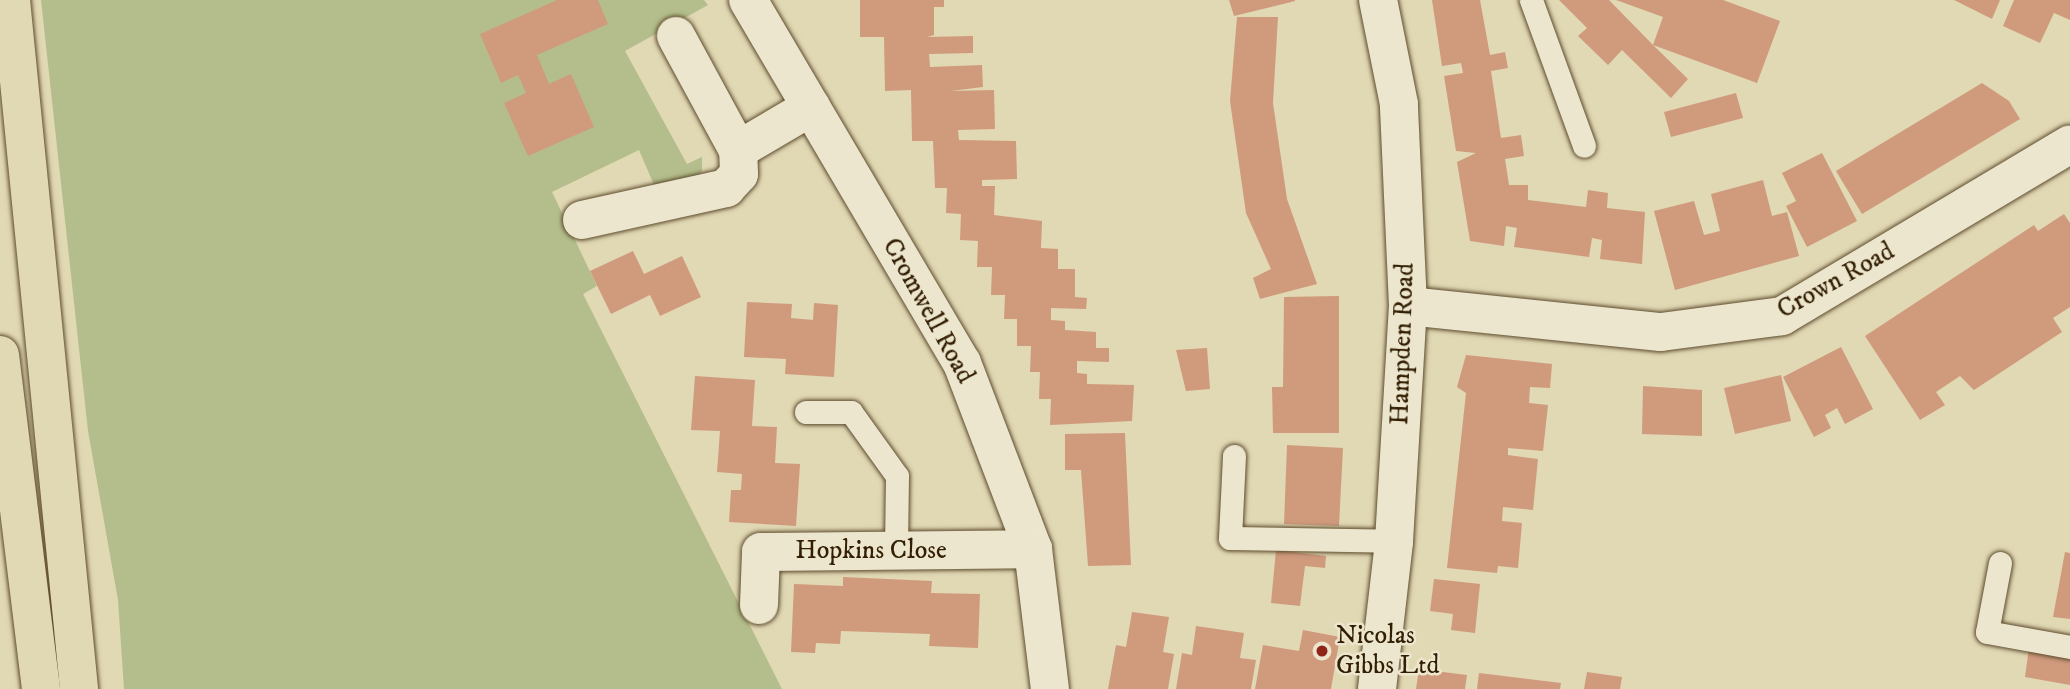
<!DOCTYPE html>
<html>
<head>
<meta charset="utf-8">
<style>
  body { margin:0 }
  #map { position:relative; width:2070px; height:689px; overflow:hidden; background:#e1d8b4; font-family:"IM FELL DW Pica",serif }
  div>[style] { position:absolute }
  .green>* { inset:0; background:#b4be8c }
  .building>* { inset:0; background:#d09a7d }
  .roads { filter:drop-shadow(0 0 2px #5e4c2e) drop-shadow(0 0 2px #5e4c2e) }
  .service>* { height:23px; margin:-11.5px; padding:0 11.5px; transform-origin:11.5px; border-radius:11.5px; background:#ece6ce }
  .minor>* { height:38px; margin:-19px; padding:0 19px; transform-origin:19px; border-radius:19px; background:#ece6ce }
  .trunk>* { height:38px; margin:-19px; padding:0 19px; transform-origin:19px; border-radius:19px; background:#e1d8b4 }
  .dots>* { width:19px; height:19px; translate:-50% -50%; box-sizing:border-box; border:4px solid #ece6ce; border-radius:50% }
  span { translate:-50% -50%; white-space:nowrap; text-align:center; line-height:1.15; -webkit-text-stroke:5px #ece6ce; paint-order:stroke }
  .street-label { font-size:26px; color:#321e02 }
  .poi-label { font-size:26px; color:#321e02 }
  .left { translate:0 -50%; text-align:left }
</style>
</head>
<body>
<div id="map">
  <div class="green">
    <i style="clip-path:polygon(41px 0,704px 0,708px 5px,625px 51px,687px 164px,702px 157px,702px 171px,692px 182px,654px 185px,639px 150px,552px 192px,597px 286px,583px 294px,782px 689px,124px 689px,118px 600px,88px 431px)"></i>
  </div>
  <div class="building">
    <i style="clip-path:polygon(557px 0,598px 0,608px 24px,537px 55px,549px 84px,571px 74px,594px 127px,528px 156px,504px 103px,526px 93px,518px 75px,501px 83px,480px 34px)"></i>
    <i style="clip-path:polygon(860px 0,944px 0,944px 7px,934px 7px,934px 35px,927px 37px,973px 36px,973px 53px,929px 54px,930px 67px,982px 65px,983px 87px,951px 91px,994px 90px,995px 129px,958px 130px,959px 140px,1016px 141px,1017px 179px,982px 180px,982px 186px,995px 186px,994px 215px,1042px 221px,1041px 248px,1058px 249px,1058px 269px,1075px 269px,1075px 297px,1087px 298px,1086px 309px,1051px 308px,1051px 320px,1065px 321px,1065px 330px,1096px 332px,1096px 348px,1109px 348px,1109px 362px,1077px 361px,1077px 373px,1087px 374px,1087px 384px,1134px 385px,1132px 421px,1050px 425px,1051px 399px,1039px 399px,1040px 372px,1030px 372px,1031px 346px,1017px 346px,1017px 319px,1004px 319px,1005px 295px,991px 295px,992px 267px,977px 267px,978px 241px,960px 240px,961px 214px,946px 213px,947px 188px,935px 188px,933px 141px,912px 141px,911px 90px,885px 91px,884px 37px,860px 37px)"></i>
    <i style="clip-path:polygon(1229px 0,1295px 0,1295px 1px,1234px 16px)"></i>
    <i style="clip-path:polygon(1432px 0,1480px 0,1490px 55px,1505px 52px,1508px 68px,1491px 71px,1501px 138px,1521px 135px,1524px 156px,1505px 159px,1509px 185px,1528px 185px,1528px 200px,1586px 207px,1588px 190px,1608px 193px,1607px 208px,1645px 212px,1642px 264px,1600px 259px,1602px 240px,1592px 238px,1589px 257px,1514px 247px,1517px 228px,1506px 226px,1504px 246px,1470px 241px,1457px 162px,1476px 153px,1456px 151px,1444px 76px,1463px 73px,1461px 63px,1442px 66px)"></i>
    <i style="clip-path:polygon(1559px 0,1609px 0,1653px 45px,1663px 17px,1616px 0,1723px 0,1780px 21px,1757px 83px,1653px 45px,1688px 79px,1671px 98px,1622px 50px,1608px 65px,1578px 36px,1587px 28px)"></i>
    <i style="clip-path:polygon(1954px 0,2000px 0,1992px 19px)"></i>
    <i style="clip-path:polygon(2014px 0,2070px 0,2070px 20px,2054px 13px,2040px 43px,2003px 26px)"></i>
    <i style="clip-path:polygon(1237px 17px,1278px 17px,1273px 103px,1287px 199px,1317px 284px,1260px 299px,1253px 278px,1271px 269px,1246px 213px,1230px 101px)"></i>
    <i style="clip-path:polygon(1982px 83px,2009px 101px,2020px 119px,1862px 214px,1836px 171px)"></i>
    <i style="clip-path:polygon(1736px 93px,1743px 118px,1671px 137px,1664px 112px)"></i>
    <i style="clip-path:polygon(1822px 153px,1857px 221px,1807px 247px,1786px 206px,1796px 201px,1782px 173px)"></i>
    <i style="clip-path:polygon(1763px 180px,1772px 216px,1787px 212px,1799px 256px,1675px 290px,1654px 211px,1694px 201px,1704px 235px,1720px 231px,1711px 194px)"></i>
    <i style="clip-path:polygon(2064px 214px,2070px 223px,2070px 307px,2053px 318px,2062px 332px,1974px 390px,1960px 376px,1936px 392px,1945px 405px,1920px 420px,1865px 336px,2034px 225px,2038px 231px)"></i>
    <i style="clip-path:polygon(633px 251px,644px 274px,682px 256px,701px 297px,660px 316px,650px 295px,611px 314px,590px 271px)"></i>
    <i style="clip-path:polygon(1339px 296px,1339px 433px,1273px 433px,1272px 387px,1283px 387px,1284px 297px)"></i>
    <i style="clip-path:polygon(747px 302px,792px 304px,791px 318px,813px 320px,814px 303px,838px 305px,834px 377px,785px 374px,786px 359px,744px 357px)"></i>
    <i style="clip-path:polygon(1841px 347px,1873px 409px,1845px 424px,1837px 408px,1825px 415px,1831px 428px,1814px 437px,1783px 377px)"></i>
    <i style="clip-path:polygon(1207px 348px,1210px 389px,1186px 391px,1176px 350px)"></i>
    <i style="clip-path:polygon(1466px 355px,1552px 364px,1550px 388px,1530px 387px,1529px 403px,1548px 405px,1543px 451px,1508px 448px,1508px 455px,1538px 459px,1533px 510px,1503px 507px,1502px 521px,1522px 523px,1518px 568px,1498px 566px,1497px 573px,1447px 568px,1466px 393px,1457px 387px)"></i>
    <i style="clip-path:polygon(1781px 375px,1791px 421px,1735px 434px,1724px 388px)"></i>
    <i style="clip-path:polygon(695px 376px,755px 380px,752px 426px,777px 427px,775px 463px,800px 464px,796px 526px,729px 522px,731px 490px,741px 490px,742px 474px,717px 472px,720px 431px,691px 430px)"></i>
    <i style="clip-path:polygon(1643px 386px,1702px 390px,1702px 436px,1642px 434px)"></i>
    <i style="clip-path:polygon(1125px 433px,1131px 565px,1088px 566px,1081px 470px,1065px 470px,1065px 434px)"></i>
    <i style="clip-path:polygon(1287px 445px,1343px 448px,1339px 526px,1284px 524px)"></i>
    <i style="clip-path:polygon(1276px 550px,1326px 556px,1325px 568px,1305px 566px,1300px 606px,1271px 603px)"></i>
    <i style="clip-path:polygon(2065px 552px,2070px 553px,2070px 619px,2053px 617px)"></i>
    <i style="clip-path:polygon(843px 577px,932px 581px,931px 593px,980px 594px,978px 648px,929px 646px,930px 634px,841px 631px,840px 644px,816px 643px,815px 653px,791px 652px,794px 584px,843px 586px)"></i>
    <i style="clip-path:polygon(1434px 579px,1480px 584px,1475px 633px,1451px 630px,1453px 614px,1430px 611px)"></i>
    <i style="clip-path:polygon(1132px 612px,1169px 617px,1163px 652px,1174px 654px,1168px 689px,1108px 689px,1116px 645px,1126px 647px)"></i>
    <i style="clip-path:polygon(1196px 626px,1244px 633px,1240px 658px,1256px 660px,1251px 689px,1176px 689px,1182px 653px,1192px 655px)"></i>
    <i style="clip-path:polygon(1303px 630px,1340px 637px,1331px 689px,1255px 689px,1263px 645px,1299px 651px)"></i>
    <i style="clip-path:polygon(2029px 648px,2070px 655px,2070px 685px,2025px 677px)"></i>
    <i style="clip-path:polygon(1419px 669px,1467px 675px,1465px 689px,1416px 689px)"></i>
    <i style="clip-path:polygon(1587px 672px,1622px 677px,1620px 689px,1584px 689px)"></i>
    <i style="clip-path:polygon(1479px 673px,1561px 683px,1560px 689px,1477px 689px)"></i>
  </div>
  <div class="roads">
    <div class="service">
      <i style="left:1531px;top:0;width:155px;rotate:70deg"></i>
      <i style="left:806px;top:412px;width:45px"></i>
      <i style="left:851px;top:412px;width:79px;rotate:54.3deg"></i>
      <i style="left:897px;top:476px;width:76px;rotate:90.8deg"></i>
      <i style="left:1234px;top:456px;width:82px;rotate:92.8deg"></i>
      <i style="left:1230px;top:538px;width:164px;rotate:1deg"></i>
      <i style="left:2000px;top:563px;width:70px;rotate:100.7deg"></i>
      <i style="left:1987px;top:632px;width:84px;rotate:10.2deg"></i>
    </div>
    <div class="minor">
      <i style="left:748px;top:0;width:421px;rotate:59.5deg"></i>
      <i style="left:962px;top:363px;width:199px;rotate:69.1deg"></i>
      <i style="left:1033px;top:549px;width:141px;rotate:83.1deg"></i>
      <i style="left:676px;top:36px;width:130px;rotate:61.5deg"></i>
      <i style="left:582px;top:220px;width:148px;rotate:-12.5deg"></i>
      <i style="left:726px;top:188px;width:19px;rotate:-47deg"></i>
      <i style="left:739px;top:174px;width:24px;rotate:-92deg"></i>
      <i style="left:738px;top:150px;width:85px;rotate:-30.5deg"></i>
      <i style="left:1408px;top:306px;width:254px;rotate:5.9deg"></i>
      <i style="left:1661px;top:332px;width:122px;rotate:-7.5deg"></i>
      <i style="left:1782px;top:316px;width:335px;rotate:-30.8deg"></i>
      <i style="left:759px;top:605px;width:53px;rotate:-87.8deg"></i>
      <i style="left:761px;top:552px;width:272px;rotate:-0.6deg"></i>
      <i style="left:1377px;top:689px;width:149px;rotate:-83.4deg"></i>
      <i style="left:1394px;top:541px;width:235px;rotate:-86.6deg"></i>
      <i style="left:1408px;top:306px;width:202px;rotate:-92.6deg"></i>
      <i style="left:1399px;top:104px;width:106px;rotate:-101.4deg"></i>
    </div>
    <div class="trunk">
      <i style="left:11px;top:0;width:692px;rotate:84.36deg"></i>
      <i style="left:0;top:355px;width:337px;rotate:83deg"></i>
    </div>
  </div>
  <div class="dots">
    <i style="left:1322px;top:651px;background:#8f2418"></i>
  </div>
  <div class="street-label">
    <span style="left:1836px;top:281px;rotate:-29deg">Crown Road</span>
    <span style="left:928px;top:311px;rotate:61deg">Cromwell Road</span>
    <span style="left:1403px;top:344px;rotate:-88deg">Hampden Road</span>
    <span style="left:871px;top:551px">Hopkins Close</span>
  </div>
  <div class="poi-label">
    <span class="left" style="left:1336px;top:651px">Nicolas<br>Gibbs Ltd</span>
  </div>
</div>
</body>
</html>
